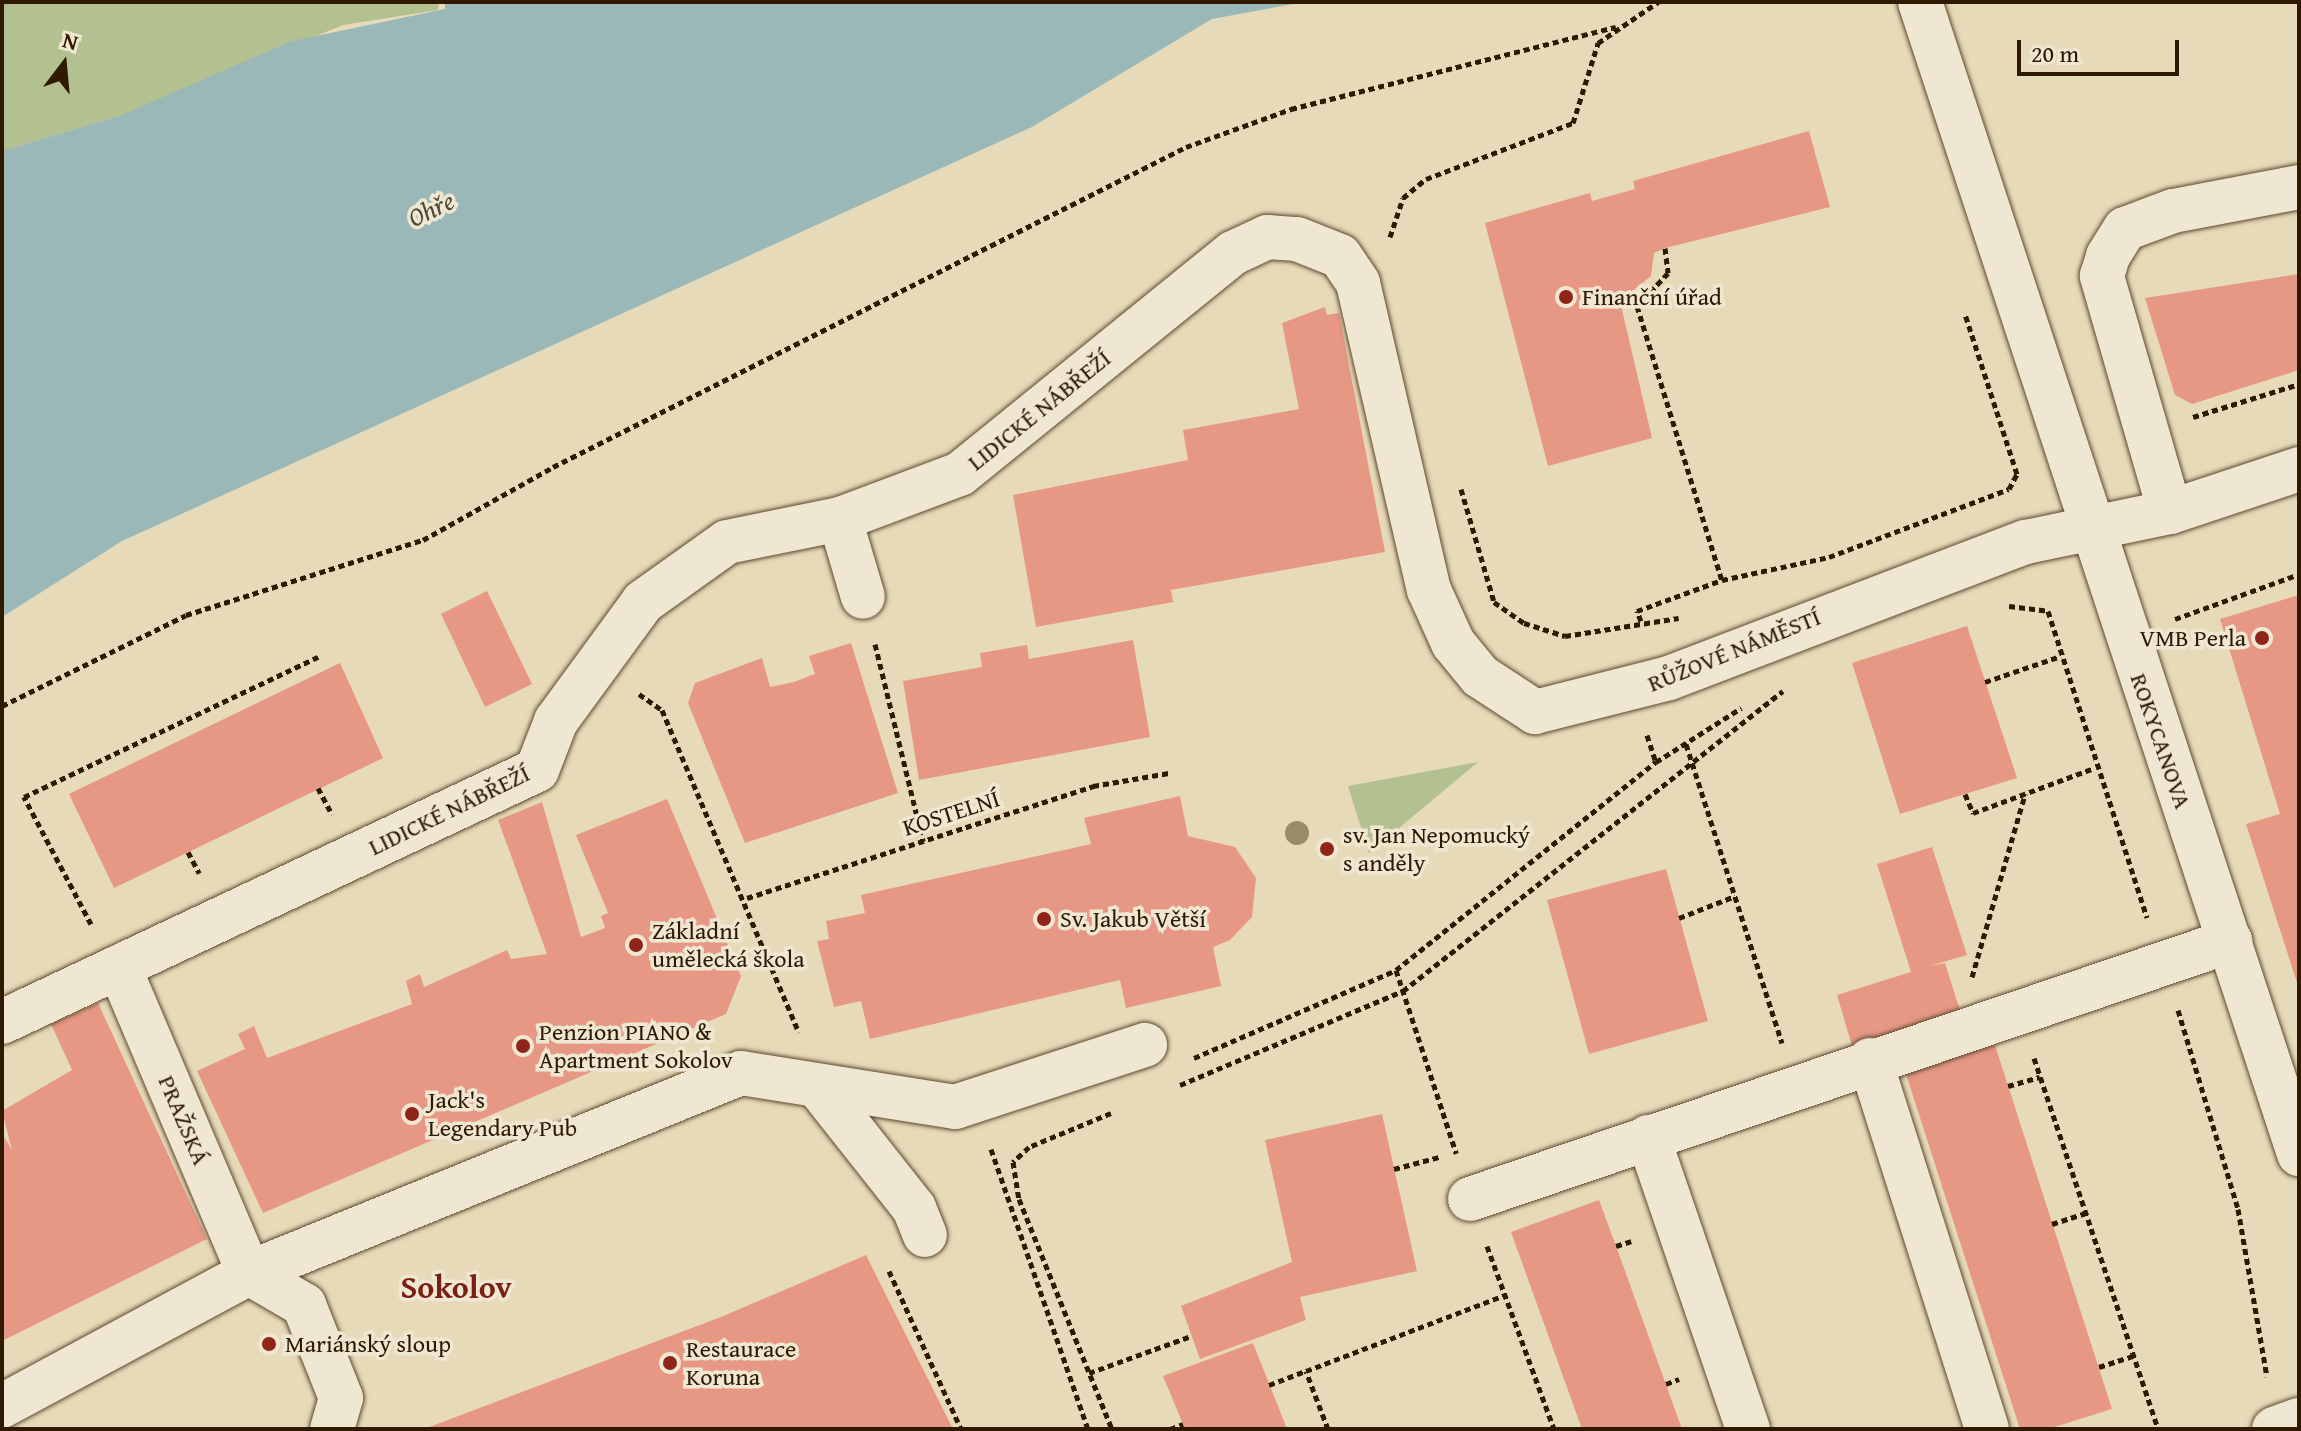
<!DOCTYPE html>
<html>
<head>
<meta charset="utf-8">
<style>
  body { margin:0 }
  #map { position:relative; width:2301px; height:1431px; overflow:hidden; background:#e7dab8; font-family:"Gentium Book Plus",serif }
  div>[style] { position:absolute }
  .green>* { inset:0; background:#b3c090 }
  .water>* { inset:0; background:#9ab8b8 }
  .building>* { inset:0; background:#e69884 }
  .path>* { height:5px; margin-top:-2.5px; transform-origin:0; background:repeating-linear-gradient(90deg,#2f1900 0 6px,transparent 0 10px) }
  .roads { filter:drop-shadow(0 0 2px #5d492e) drop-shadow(0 0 2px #5d492e) }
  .minor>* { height:44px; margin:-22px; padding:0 22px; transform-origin:22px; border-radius:22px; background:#efe7d1 }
  .trees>* { width:24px; height:24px; margin:-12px; border-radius:50%; background:#988b6a }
  .dots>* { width:22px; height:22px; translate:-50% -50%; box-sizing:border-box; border:4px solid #efe7d1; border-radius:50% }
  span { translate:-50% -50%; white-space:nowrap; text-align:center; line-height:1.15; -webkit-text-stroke:7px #efe7d1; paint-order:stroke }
  .poi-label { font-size:24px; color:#2f1900 }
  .left { translate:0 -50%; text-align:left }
  .right { translate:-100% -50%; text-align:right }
  .street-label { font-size:24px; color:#2f1900 }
  .water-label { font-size:26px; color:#4f4937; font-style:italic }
  .district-label { font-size:32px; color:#7a1f14; font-weight:700 }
  .frame { position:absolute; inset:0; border:4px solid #2f1900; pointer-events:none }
  .north { position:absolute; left:24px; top:24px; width:80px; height:80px; -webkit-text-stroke:6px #efe7d1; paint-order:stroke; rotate:16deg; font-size:22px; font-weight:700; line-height:32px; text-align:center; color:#2f1900 }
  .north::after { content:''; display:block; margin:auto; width:28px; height:36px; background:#2f1900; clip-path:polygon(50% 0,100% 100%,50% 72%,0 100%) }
  .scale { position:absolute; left:2017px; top:40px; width:162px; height:36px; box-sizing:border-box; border:4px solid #2f1900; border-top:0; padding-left:10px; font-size:24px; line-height:28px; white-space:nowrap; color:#2f1900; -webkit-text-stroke:6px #efe7d1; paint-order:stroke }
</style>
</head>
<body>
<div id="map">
  <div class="green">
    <i style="clip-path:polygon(2px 2px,439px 2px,438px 10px,343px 25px,119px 116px,2px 151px)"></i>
    <i style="clip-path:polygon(1478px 762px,1369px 853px,1348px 786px)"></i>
  </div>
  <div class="water">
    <i style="clip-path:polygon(445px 2px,1304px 2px,1212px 19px,1032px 127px,122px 541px,2px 617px,2px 151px,119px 116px,292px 41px,445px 9px)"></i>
  </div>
  <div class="building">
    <i style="clip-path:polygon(1809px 131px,1830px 207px,1665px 248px,1654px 253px,1651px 276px,1620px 301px,1652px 438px,1548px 466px,1485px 223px,1590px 193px,1592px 201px,1635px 189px,1633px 181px)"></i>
    <i style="clip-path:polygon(2299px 274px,2299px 370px,2192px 404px,2175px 395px,2145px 298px)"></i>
    <i style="clip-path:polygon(1325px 307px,1327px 315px,1339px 313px,1385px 552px,1171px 590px,1173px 602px,1036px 627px,1013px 495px,1188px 460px,1183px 430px,1299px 409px,1282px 323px)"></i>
    <i style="clip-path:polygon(487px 591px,532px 684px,485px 707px,441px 614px)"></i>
    <i style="clip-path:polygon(2299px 595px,2299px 985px,2298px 986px,2246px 824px,2280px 814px,2220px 619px)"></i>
    <i style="clip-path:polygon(1967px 626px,2017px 778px,1900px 814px,1852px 663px)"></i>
    <i style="clip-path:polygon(1133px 640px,1150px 737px,919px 780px,903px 681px,982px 667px,980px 653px,1027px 645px,1029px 659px)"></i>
    <i style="clip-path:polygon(851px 643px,898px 793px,745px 843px,688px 703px,695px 683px,762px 658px,770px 687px,794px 682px,815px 674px,809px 656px)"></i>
    <i style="clip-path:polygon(340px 663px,383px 758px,114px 888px,69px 794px)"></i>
    <i style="clip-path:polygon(1180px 796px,1188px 836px,1235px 847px,1256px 878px,1252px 917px,1230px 940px,1213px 947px,1221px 986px,1126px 1008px,1120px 980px,870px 1039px,861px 1001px,834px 1007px,817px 941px,829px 939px,826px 921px,865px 913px,861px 895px,1091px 844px,1084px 818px)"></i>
    <i style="clip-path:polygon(667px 799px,741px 976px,726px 1014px,263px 1213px,197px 1071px,245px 1049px,238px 1034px,254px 1026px,267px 1058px,412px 1004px,406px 981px,420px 974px,424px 987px,507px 950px,511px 959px,547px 954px,498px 820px,542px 802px,581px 937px,605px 928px,601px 916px,608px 913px,576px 835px)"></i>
    <i style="clip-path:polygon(1932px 847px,1967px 955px,1929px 966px,1945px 963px,1962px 1017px,1853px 1049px,1837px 995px,1911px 972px,1877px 864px)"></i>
    <i style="clip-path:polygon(1666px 869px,1708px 1021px,1589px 1054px,1547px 900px)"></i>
    <i style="clip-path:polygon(98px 1003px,207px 1239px,2px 1341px,2px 1134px,12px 1150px,2px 1111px,72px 1070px,51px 1024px)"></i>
    <i style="clip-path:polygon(1994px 1042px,2112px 1409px,2048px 1429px,2020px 1429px,1905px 1071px)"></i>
    <i style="clip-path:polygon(1382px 1114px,1417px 1271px,1300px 1297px,1306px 1320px,1200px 1359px,1181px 1306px,1292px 1262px,1265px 1140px)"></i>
    <i style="clip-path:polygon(1599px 1200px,1616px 1246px,1682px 1429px,1582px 1429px,1511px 1232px)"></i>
    <i style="clip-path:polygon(866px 1255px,953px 1429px,424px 1429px,721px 1317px)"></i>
    <i style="clip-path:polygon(1253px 1343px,1287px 1429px,1185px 1429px,1163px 1376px)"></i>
  </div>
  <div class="path">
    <i style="left:1390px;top:237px;width:41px;rotate:-71.6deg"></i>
    <i style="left:1403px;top:198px;width:30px;rotate:-40deg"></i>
    <i style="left:1426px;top:179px;width:157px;rotate:-20.9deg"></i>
    <i style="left:1573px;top:123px;width:84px;rotate:-72.6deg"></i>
    <i style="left:1598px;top:43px;width:73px;rotate:-34.3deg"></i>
    <i style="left:1665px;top:248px;width:25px;rotate:83deg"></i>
    <i style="left:1668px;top:273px;width:45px;rotate:133.2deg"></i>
    <i style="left:1637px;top:306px;width:287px;rotate:72.8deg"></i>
    <i style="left:2193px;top:417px;width:111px;rotate:-17.3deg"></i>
    <i style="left:1461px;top:489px;width:118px;rotate:73.7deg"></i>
    <i style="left:1494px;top:602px;width:37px;rotate:35deg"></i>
    <i style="left:1524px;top:623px;width:43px;rotate:17.6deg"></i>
    <i style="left:1565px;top:636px;width:115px;rotate:-9deg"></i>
    <i style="left:2009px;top:606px;width:39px;rotate:7deg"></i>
    <i style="left:2048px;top:611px;width:322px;rotate:72.1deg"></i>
    <i style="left:2175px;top:619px;width:132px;rotate:-19.9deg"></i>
    <i style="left:1641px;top:621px;width:11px;rotate:-112deg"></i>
    <i style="left:1637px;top:611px;width:90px;rotate:-20deg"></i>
    <i style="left:1722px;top:580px;width:109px;rotate:-12.1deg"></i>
    <i style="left:1829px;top:557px;width:192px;rotate:-20.7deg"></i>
    <i style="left:2009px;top:489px;width:17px;rotate:-62deg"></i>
    <i style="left:2017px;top:474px;width:168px;rotate:-108deg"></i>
    <i style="left:875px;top:644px;width:203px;rotate:76.3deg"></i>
    <i style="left:1985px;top:682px;width:80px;rotate:-18.9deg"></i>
    <i style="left:639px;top:694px;width:28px;rotate:35deg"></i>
    <i style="left:662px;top:710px;width:350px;rotate:67deg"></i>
    <i style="left:2px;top:706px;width:205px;rotate:-26.3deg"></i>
    <i style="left:186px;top:615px;width:249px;rotate:-17.6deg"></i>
    <i style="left:423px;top:540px;width:149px;rotate:-29.3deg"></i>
    <i style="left:553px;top:467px;width:709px;rotate:-26.82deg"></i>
    <i style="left:1186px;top:147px;width:112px;rotate:-19.9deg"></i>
    <i style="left:1291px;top:109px;width:335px;rotate:-14.2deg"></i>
    <i style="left:1647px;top:735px;width:28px;rotate:72deg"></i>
    <i style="left:1686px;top:744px;width:314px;rotate:72.2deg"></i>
    <i style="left:318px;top:788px;width:30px;rotate:62deg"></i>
    <i style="left:1965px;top:794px;width:21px;rotate:67deg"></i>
    <i style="left:1973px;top:813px;width:129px;rotate:-20.4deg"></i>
    <i style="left:188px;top:852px;width:24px;rotate:62deg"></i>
    <i style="left:747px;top:898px;width:364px;rotate:-17.9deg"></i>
    <i style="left:1093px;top:786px;width:77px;rotate:-9.7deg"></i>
    <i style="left:1679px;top:918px;width:60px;rotate:-21.4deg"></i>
    <i style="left:91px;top:924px;width:144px;rotate:-117.8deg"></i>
    <i style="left:24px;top:797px;width:326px;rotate:-25.5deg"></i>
    <i style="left:1396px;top:970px;width:193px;rotate:71.8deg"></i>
    <i style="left:1972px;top:977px;width:191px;rotate:-73.8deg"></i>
    <i style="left:2178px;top:1010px;width:208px;rotate:73.2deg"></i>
    <i style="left:2238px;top:1209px;width:170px;rotate:80.2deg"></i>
    <i style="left:1194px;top:1058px;width:220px;rotate:-23.5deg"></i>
    <i style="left:1396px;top:970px;width:333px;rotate:-38.7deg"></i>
    <i style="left:1656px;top:762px;width:101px;rotate:-32.4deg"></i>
    <i style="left:2034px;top:1058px;width:391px;rotate:71.5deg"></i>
    <i style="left:1180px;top:1085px;width:242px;rotate:-22.9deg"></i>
    <i style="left:1403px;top:991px;width:484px;rotate:-38.3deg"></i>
    <i style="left:2008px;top:1086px;width:33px;rotate:-16deg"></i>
    <i style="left:1111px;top:1113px;width:89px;rotate:157.5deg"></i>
    <i style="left:1029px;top:1147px;width:22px;rotate:137deg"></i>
    <i style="left:1013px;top:1162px;width:37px;rotate:81deg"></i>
    <i style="left:1019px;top:1199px;width:248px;rotate:68deg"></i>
    <i style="left:991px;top:1149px;width:296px;rotate:70.9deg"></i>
    <i style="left:1394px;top:1169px;width:47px;rotate:-14.9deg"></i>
    <i style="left:2052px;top:1224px;width:36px;rotate:-18deg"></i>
    <i style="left:1487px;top:1246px;width:195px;rotate:69.9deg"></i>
    <i style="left:1616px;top:1246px;width:16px;rotate:-18deg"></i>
    <i style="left:889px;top:1271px;width:174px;rotate:65.5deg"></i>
    <i style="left:2099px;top:1367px;width:36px;rotate:-18deg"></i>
    <i style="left:1089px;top:1373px;width:109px;rotate:-19.9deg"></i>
    <i style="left:1666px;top:1384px;width:14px;rotate:-21deg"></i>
    <i style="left:1269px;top:1385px;width:40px;rotate:-21deg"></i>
    <i style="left:1170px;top:1429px;width:14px;rotate:-21deg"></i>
    <i style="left:1328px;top:1429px;width:62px;rotate:-110.8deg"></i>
    <i style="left:1306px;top:1371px;width:213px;rotate:-20.9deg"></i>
  </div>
  <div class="roads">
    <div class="minor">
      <i style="left:1920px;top:2px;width:1213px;rotate:71.79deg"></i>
      <i style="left:2170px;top:512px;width:246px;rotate:-106.1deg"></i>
      <i style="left:2102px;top:276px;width:21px;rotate:-73deg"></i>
      <i style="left:2108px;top:256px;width:32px;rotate:-58deg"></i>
      <i style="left:2125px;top:229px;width:51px;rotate:-20.6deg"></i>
      <i style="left:2173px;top:211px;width:128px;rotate:-10.8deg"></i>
      <i style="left:840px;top:519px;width:81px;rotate:73.6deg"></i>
      <i style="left:119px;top:967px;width:332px;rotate:67deg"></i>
      <i style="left:249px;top:1273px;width:64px;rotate:30.2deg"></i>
      <i style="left:304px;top:1305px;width:100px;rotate:68.3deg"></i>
      <i style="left:341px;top:1398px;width:32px;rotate:106deg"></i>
      <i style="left:2px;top:1022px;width:591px;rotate:-25.22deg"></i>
      <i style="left:537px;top:770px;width:53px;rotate:-68.8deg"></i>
      <i style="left:556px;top:721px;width:147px;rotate:-53.8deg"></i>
      <i style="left:643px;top:602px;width:103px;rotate:-35.5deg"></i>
      <i style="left:727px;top:542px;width:115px;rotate:-11.5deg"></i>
      <i style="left:840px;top:519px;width:128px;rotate:-20.6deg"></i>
      <i style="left:960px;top:474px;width:351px;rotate:-39deg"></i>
      <i style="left:1233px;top:253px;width:38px;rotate:-25deg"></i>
      <i style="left:1267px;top:237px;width:30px;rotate:4deg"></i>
      <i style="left:1297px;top:239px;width:46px;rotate:21.6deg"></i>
      <i style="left:1340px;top:256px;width:32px;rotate:56deg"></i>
      <i style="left:1358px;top:283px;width:315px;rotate:77deg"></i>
      <i style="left:1429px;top:590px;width:58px;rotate:65.6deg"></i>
      <i style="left:1453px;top:643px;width:43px;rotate:50.7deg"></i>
      <i style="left:1480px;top:676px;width:66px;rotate:33.2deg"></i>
      <i style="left:1535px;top:712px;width:138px;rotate:-14.2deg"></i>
      <i style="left:1669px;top:678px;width:382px;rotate:-20.9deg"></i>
      <i style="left:2026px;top:542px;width:147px;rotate:-11.8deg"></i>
      <i style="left:2170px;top:512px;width:136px;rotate:-18.4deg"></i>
      <i style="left:1870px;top:1060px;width:387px;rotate:72.4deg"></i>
      <i style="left:820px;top:1089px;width:152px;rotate:51.7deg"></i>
      <i style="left:914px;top:1208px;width:29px;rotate:68deg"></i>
      <i style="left:1648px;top:1137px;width:309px;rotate:71.1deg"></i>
      <i style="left:1470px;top:1199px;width:803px;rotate:-18.75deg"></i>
      <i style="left:2px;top:1406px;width:281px;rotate:-28.3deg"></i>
      <i style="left:249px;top:1273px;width:531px;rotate:-22.12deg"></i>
      <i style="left:741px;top:1073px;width:217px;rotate:9deg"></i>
      <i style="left:955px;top:1107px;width:200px;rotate:-18.1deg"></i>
      <i style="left:2274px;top:1429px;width:27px;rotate:-20deg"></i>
    </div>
  </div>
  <div class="trees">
    <i style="left:1297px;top:833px"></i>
  </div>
  <div class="dots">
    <i style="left:1566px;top:297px;background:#8f2418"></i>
    <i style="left:2262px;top:638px;background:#8f2418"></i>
    <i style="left:1327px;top:849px;background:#8f2418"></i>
    <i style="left:1044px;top:919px;background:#8f2418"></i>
    <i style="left:636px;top:945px;background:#8f2418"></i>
    <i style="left:523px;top:1046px;background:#8f2418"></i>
    <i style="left:412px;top:1114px;background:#8f2418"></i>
    <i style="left:269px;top:1344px;background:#8f2418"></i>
    <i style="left:670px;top:1363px;background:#8f2418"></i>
  </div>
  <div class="poi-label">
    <span class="left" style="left:1582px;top:297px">Finanční úřad</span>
    <span class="right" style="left:2246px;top:638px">VMB Perla</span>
    <span class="left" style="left:1343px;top:849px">sv. Jan Nepomucký<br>s anděly</span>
    <span class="left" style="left:1060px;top:919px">Sv. Jakub Větší</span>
    <span class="left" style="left:652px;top:945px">Základní<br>umělecká škola</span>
    <span class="left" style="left:539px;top:1046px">Penzion PIANO &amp;<br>Apartment Sokolov</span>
    <span class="left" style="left:428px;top:1114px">Jack's<br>Legendary Pub</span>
    <span class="left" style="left:285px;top:1344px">Mariánský sloup</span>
    <span class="left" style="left:686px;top:1363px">Restaurace<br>Koruna</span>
  </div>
  <div class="street-label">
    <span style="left:1039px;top:410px;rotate:-39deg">LIDICKÉ NÁBŘEŽÍ</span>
    <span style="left:1734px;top:650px;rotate:-22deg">RŮŽOVÉ NÁMĚSTÍ</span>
    <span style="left:2161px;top:741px;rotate:71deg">ROKYCANOVA</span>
    <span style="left:449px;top:810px;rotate:-26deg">LIDICKÉ NÁBŘEŽÍ</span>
    <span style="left:951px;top:813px;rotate:-18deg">KOSTELNÍ</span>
    <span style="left:184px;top:1120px;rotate:67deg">PRAŽSKÁ</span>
  </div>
  <div class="water-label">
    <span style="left:431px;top:209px;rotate:-26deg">Ohře</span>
  </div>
  <div class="district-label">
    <span style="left:456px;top:1287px">Sokolov</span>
  </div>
  <div class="frame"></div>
  <div class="north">N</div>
  <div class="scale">20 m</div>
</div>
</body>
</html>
